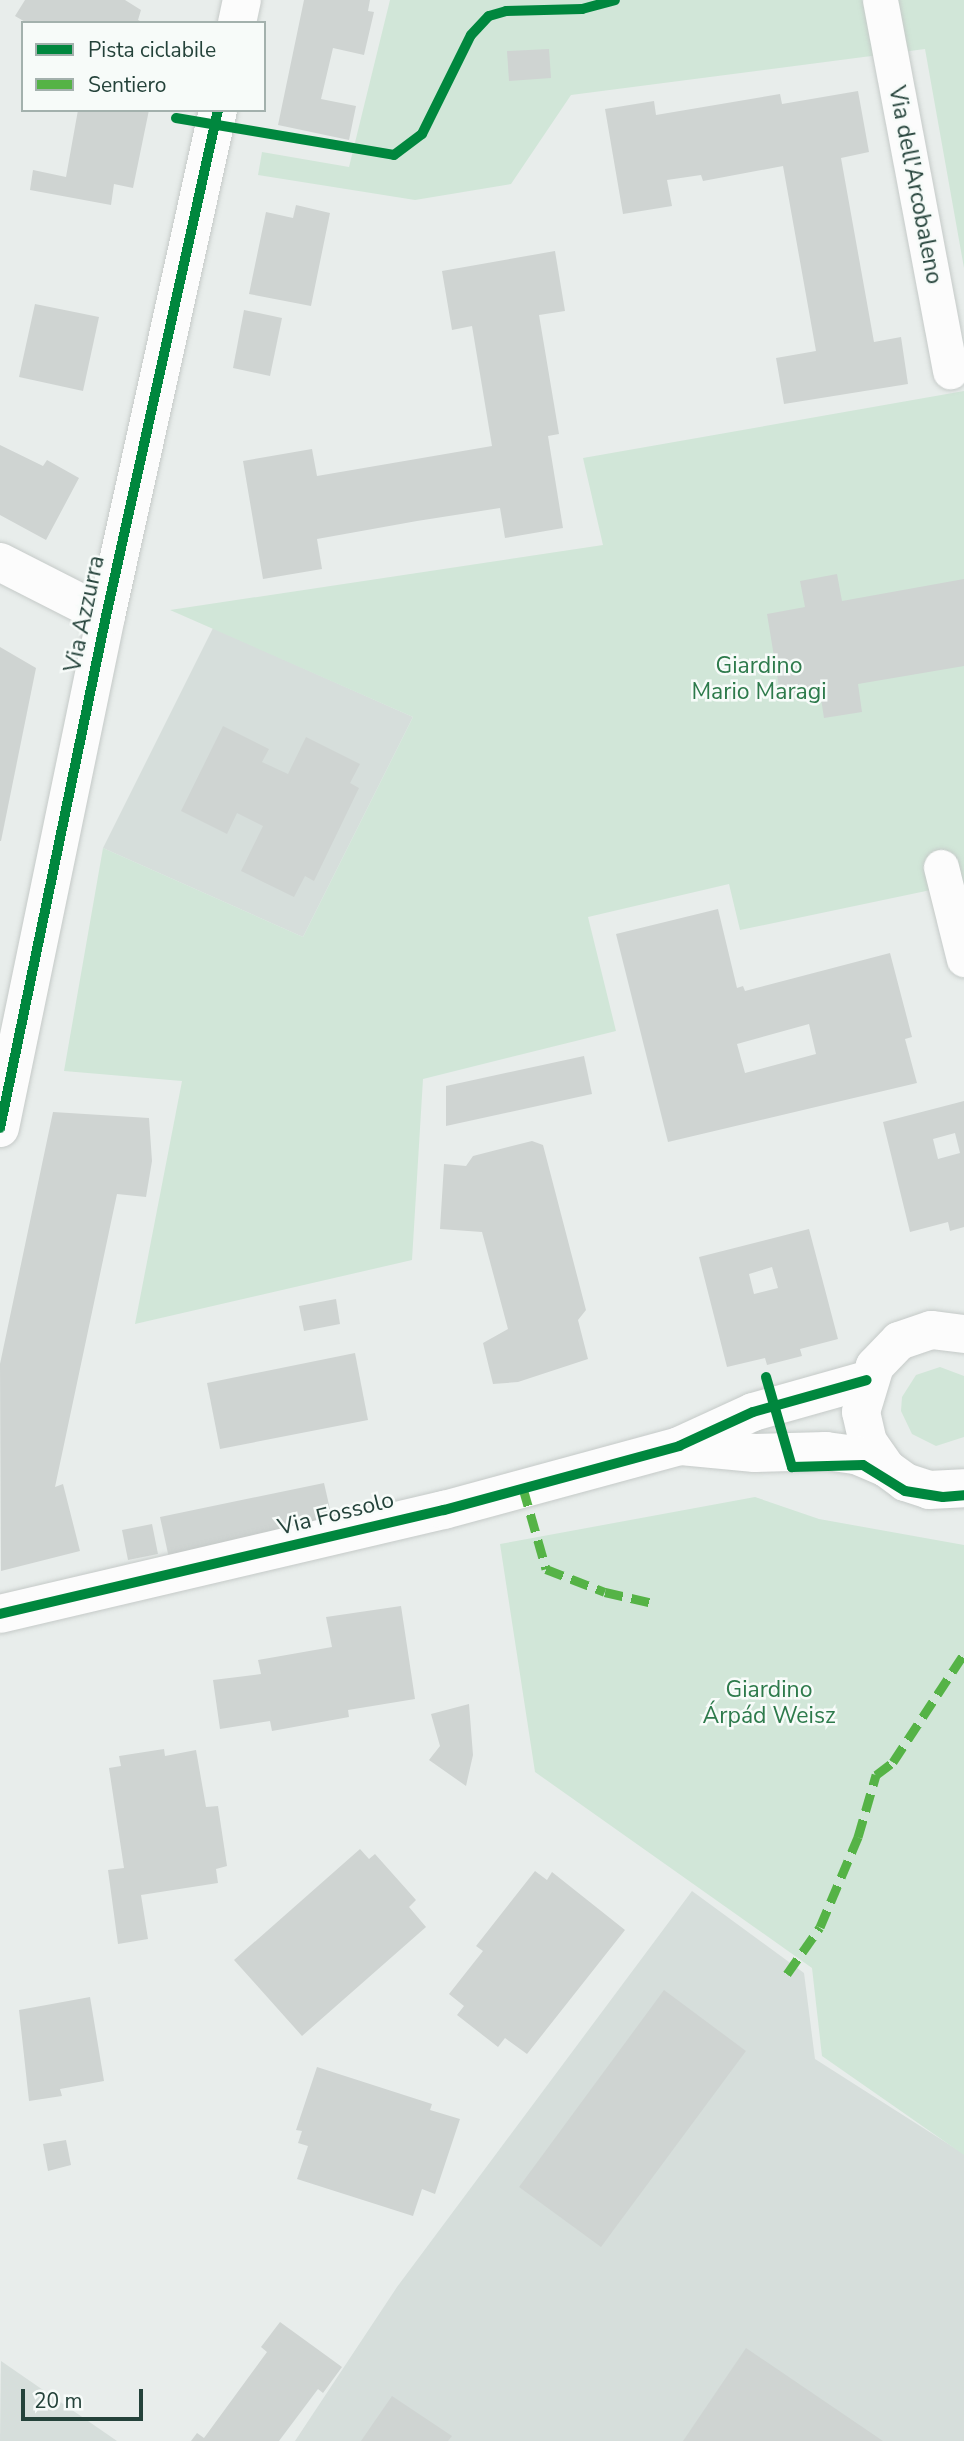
<!DOCTYPE html>
<html>
<head>
<meta charset="utf-8">
<style>
  body { margin:0 }
  #map { position:relative; width:964px; height:2441px; overflow:hidden; background:#e8edeb; font-family:"Nunito Sans",sans-serif }
  div>[style] { position:absolute }
  .built>* { inset:0; background:#d6dedb }
  .green>* { inset:0; background:#d1e6d8 }
  .building>* { inset:0; background:#cfd4d2 }
  .roads { filter:drop-shadow(0 0 2px #c5cac8) drop-shadow(0 0 2px #c5cac8) }
  .street>* { height:35px; margin:-17.5px; padding:0 17.5px; transform-origin:17.5px; border-radius:17.5px; background:#fcfcfc }
  .secondary>* { height:38px; margin:-19px; padding:0 19px; transform-origin:19px; border-radius:19px; background:#fcfcfc }
  .quiet>* { height:9px; margin-top:-4.5px; transform-origin:0; background:repeating-linear-gradient(90deg,#55b346 0 18px,transparent 0 27px) }
  .cycleway>* { height:10px; margin:-5px; padding:0 5px; transform-origin:5px; border-radius:5px; background:#00873e }
  span { translate:-50% -50%; white-space:nowrap; text-align:center; line-height:1.15; -webkit-text-stroke:5px #f7fbf9; paint-order:stroke }
  .street-label { font-size:23px; color:#24423a }
  .park-label { font-size:23px; color:#2d7a4b }
  .legend { position:absolute; left:21px; top:21px; width:245px; height:91px; box-sizing:border-box; background:#f7fbf9; border:2px solid #a3b1ad; margin:0; padding:9px 12px; list-style:none; font-size:21px; color:#24423a }
  .legend li { display:flex; align-items:center; gap:14px; height:35px }
  .legend b { width:35px; border:2px solid #a3b1ad }
  .scale { position:absolute; left:21px; top:2389px; width:122px; height:32px; box-sizing:border-box; border:4px solid #24423a; border-top:0; padding-left:9px; font-size:21px; line-height:24px; white-space:nowrap; color:#24423a; -webkit-text-stroke:5px #f7fbf9; paint-order:stroke }
</style>
</head>
<body>
<div id="map">
  <div class="built">
    <i style="clip-path:polygon(213px 628px,413px 717px,303px 937px,103px 848px)"></i>
    <i style="clip-path:polygon(692px 1891px,804px 1973px,815px 2059px,964px 2154px,964px 2441px,295px 2441px,397px 2287px)"></i>
    <i style="clip-path:polygon(1px 2361px,117px 2441px,0 2441px)"></i>
  </div>
  <div class="green">
    <i style="clip-path:polygon(390px 0,964px 0,964px 268px,925px 49px,571px 95px,511px 184px,415px 200px,258px 175px,262px 152px,349px 167px)"></i>
    <i style="clip-path:polygon(964px 391px,964px 883px,740px 930px,729px 884px,588px 917px,616px 1031px,423px 1079px,412px 1260px,135px 1324px,182px 1081px,64px 1071px,103px 848px,303px 937px,413px 717px,170px 610px,603px 545px,583px 458px)"></i>
    <i style="clip-path:polygon(940px 1367px,964px 1376px,964px 1437px,936px 1446px,912px 1434px,901px 1411px,902px 1397px,916px 1375px)"></i>
    <i style="clip-path:polygon(755px 1497px,819px 1519px,964px 1545px,964px 2155px,822px 2056px,812px 1968px,535px 1772px,500px 1544px)"></i>
  </div>
  <div class="building">
    <i style="clip-path:polygon(25px 0,125px 0,141px 10px,138px 20px,144px 23px,27px 23px,15px 16px)"></i>
    <i style="clip-path:polygon(304px 0,370px 0,368px 11px,374px 12px,364px 55px,333px 48px,321px 99px,356px 106px,349px 140px,278px 125px)"></i>
    <i style="clip-path:polygon(549px 49px,551px 78px,509px 81px,507px 51px)"></i>
    <i style="clip-path:polygon(858px 91px,869px 152px,841px 158px,874px 342px,901px 337px,908px 384px,784px 404px,776px 358px,816px 351px,783px 166px,703px 181px,701px 175px,667px 180px,672px 206px,623px 214px,605px 109px,654px 101px,656px 115px,780px 94px,782px 104px)"></i>
    <i style="clip-path:polygon(78px 110px,149px 110px,133px 188px,114px 184px,111px 205px,30px 190px,33px 170px,66px 177px)"></i>
    <i style="clip-path:polygon(296px 205px,330px 213px,311px 306px,249px 294px,266px 212px,293px 218px)"></i>
    <i style="clip-path:polygon(555px 251px,565px 311px,539px 315px,559px 434px,548px 436px,563px 528px,505px 538px,500px 508px,417px 521px,317px 539px,322px 569px,263px 579px,243px 461px,312px 449px,317px 476px,492px 446px,472px 326px,452px 330px,442px 271px)"></i>
    <i style="clip-path:polygon(35px 304px,99px 317px,83px 391px,19px 377px)"></i>
    <i style="clip-path:polygon(244px 310px,282px 318px,270px 376px,233px 368px)"></i>
    <i style="clip-path:polygon(0 445px,43px 466px,47px 460px,79px 478px,46px 540px,0 515px)"></i>
    <i style="clip-path:polygon(837px 574px,842px 601px,964px 579px,964px 666px,858px 684px,862px 712px,824px 718px,820px 692px,781px 699px,767px 614px,805px 607px,800px 581px)"></i>
    <i style="clip-path:polygon(0 647px,36px 668px,1px 841px,0 841px)"></i>
    <i style="clip-path:polygon(223px 726px,269px 749px,262px 762px,288px 774px,306px 737px,360px 764px,350px 783px,359px 788px,314px 881px,305px 876px,294px 897px,241px 871px,263px 826px,237px 813px,227px 834px,181px 811px)"></i>
    <i style="clip-path:polygon(evenodd,718px 909px,737px 988px,743px 986px,745px 991px,890px 953px,912px 1037px,905px 1039px,917px 1083px,668px 1142px,616px 934px,718px 909px,809px 1024px,816px 1054px,745px 1073px,737px 1044px,809px 1024px)"></i>
    <i style="clip-path:polygon(584px 1056px,592px 1094px,446px 1126px,446px 1086px)"></i>
    <i style="clip-path:polygon(evenodd,964px 1101px,964px 1227px,950px 1231px,948px 1222px,910px 1232px,883px 1122px,964px 1101px,955px 1133px,960px 1153px,938px 1159px,933px 1139px,955px 1133px)"></i>
    <i style="clip-path:polygon(53px 1112px,149px 1118px,152px 1161px,146px 1197px,117px 1194px,55px 1487px,63px 1484px,80px 1551px,1px 1571px,0 1364px)"></i>
    <i style="clip-path:polygon(532px 1141px,543px 1145px,586px 1310px,578px 1320px,588px 1359px,518px 1382px,493px 1384px,483px 1343px,508px 1329px,482px 1232px,440px 1229px,444px 1164px,466px 1166px,473px 1156px)"></i>
    <i style="clip-path:polygon(evenodd,809px 1229px,838px 1339px,800px 1349px,802px 1356px,767px 1365px,765px 1358px,727px 1367px,699px 1257px,809px 1229px,772px 1267px,778px 1288px,754px 1294px,749px 1274px,772px 1267px)"></i>
    <i style="clip-path:polygon(336px 1299px,340px 1324px,304px 1331px,299px 1306px)"></i>
    <i style="clip-path:polygon(355px 1353px,368px 1420px,220px 1449px,207px 1383px)"></i>
    <i style="clip-path:polygon(324px 1483px,332px 1518px,169px 1558px,160px 1517px)"></i>
    <i style="clip-path:polygon(152px 1524px,158px 1554px,128px 1560px,122px 1530px)"></i>
    <i style="clip-path:polygon(401px 1606px,415px 1699px,348px 1710px,349px 1717px,272px 1731px,270px 1721px,220px 1729px,213px 1680px,261px 1674px,258px 1660px,332px 1647px,326px 1617px)"></i>
    <i style="clip-path:polygon(469px 1704px,473px 1755px,466px 1786px,429px 1760px,440px 1746px,431px 1714px)"></i>
    <i style="clip-path:polygon(164px 1749px,165px 1756px,196px 1750px,206px 1807px,218px 1806px,227px 1866px,216px 1869px,218px 1883px,141px 1895px,148px 1939px,118px 1944px,108px 1870px,124px 1868px,109px 1768px,121px 1766px,119px 1756px)"></i>
    <i style="clip-path:polygon(360px 1849px,369px 1859px,375px 1854px,416px 1900px,409px 1907px,426px 1927px,302px 2036px,234px 1960px)"></i>
    <i style="clip-path:polygon(535px 1871px,547px 1880px,552px 1872px,625px 1930px,527px 2054px,505px 2038px,498px 2047px,457px 2015px,464px 2006px,449px 1994px,483px 1951px,476px 1946px)"></i>
    <i style="clip-path:polygon(664px 1990px,746px 2051px,601px 2247px,519px 2187px)"></i>
    <i style="clip-path:polygon(90px 1997px,104px 2081px,60px 2089px,62px 2096px,29px 2101px,19px 2010px)"></i>
    <i style="clip-path:polygon(317px 2067px,432px 2104px,430px 2110px,460px 2119px,435px 2194px,422px 2189px,413px 2216px,297px 2179px,308px 2146px,298px 2143px,302px 2131px,296px 2130px)"></i>
    <i style="clip-path:polygon(66px 2140px,71px 2165px,48px 2171px,43px 2144px)"></i>
    <i style="clip-path:polygon(280px 2322px,342px 2367px,323px 2393px,318px 2389px,279px 2441px,191px 2441px,197px 2433px,204px 2438px,267px 2352px,261px 2347px)"></i>
    <i style="clip-path:polygon(746px 2348px,883px 2441px,683px 2441px)"></i>
    <i style="clip-path:polygon(392px 2396px,452px 2436px,448px 2441px,361px 2441px)"></i>
  </div>
  <div class="roads">
    <div class="street">
      <i style="left:880px;top:0;width:378px;rotate:79.3deg"></i>
      <i style="left:941px;top:867px;width:95px;rotate:76deg"></i>
    </div>
    <div class="secondary">
      <i style="left:237px;top:23px;width:24px;rotate:-78deg"></i>
      <i style="left:0;top:562px;width:119px;rotate:27deg"></i>
      <i style="left:0;top:1128px;width:523px;rotate:-78.3deg"></i>
      <i style="left:106px;top:616px;width:518px;rotate:-77.52deg"></i>
      <i style="left:964px;top:1334px;width:33px;rotate:-173deg"></i>
      <i style="left:931px;top:1330px;width:34px;rotate:161deg"></i>
      <i style="left:899px;top:1341px;width:35px;rotate:134deg"></i>
      <i style="left:875px;top:1366px;width:48px;rotate:106.9deg"></i>
      <i style="left:861px;top:1412px;width:31px;rotate:77deg"></i>
      <i style="left:868px;top:1442px;width:32px;rotate:55deg"></i>
      <i style="left:886px;top:1468px;width:24px;rotate:36deg"></i>
      <i style="left:905px;top:1482px;width:25px;rotate:18deg"></i>
      <i style="left:929px;top:1490px;width:35px;rotate:-3deg"></i>
      <i style="left:681px;top:1446px;width:74px;rotate:5.4deg"></i>
      <i style="left:755px;top:1453px;width:71px;rotate:-1.6deg"></i>
      <i style="left:826px;top:1451px;width:30px;rotate:8deg"></i>
      <i style="left:856px;top:1455px;width:33px;rotate:23deg"></i>
      <i style="left:0;top:1614px;width:456px;rotate:-13.2deg"></i>
      <i style="left:444px;top:1510px;width:244px;rotate:-15.2deg"></i>
      <i style="left:679px;top:1446px;width:81px;rotate:-24.7deg"></i>
      <i style="left:753px;top:1412px;width:118px;rotate:-15.7deg"></i>
    </div>
  </div>
  <div class="quiet">
    <i style="left:523px;top:1488px;width:84px;rotate:74.1deg"></i>
    <i style="left:546px;top:1569px;width:63px;rotate:21.3deg"></i>
    <i style="left:605px;top:1592px;width:53px;rotate:13deg"></i>
    <i style="left:787px;top:1974px;width:57px;rotate:-54.9deg"></i>
    <i style="left:820px;top:1927px;width:98px;rotate:-67.1deg"></i>
    <i style="left:858px;top:1837px;width:65px;rotate:-73.8deg"></i>
    <i style="left:876px;top:1775px;width:21px;rotate:-37deg"></i>
    <i style="left:893px;top:1762px;width:129px;rotate:-56.7deg"></i>
  </div>
  <div class="cycleway">
    <i style="left:176px;top:118px;width:221px;rotate:9.6deg"></i>
    <i style="left:394px;top:155px;width:35px;rotate:-37deg"></i>
    <i style="left:422px;top:134px;width:110px;rotate:-63.7deg"></i>
    <i style="left:471px;top:35px;width:26px;rotate:-47deg"></i>
    <i style="left:489px;top:16px;width:18px;rotate:-16deg"></i>
    <i style="left:506px;top:11px;width:76px;rotate:-1.5deg"></i>
    <i style="left:582px;top:9px;width:34px;rotate:-15deg"></i>
    <i style="left:0;top:1128px;width:523px;rotate:-78.3deg"></i>
    <i style="left:106px;top:616px;width:518px;rotate:-77.52deg"></i>
    <i style="left:766px;top:1377px;width:94px;rotate:73.9deg"></i>
    <i style="left:792px;top:1467px;width:71px;rotate:-1.6deg"></i>
    <i style="left:863px;top:1465px;width:49px;rotate:31.8deg"></i>
    <i style="left:905px;top:1491px;width:38px;rotate:9deg"></i>
    <i style="left:943px;top:1497px;width:21px;rotate:-5deg"></i>
    <i style="left:0;top:1614px;width:456px;rotate:-13.2deg"></i>
    <i style="left:444px;top:1510px;width:244px;rotate:-15.2deg"></i>
    <i style="left:679px;top:1446px;width:81px;rotate:-24.7deg"></i>
    <i style="left:753px;top:1412px;width:118px;rotate:-15.7deg"></i>
  </div>
  <div class="street-label">
    <span style="left:915px;top:185px;rotate:79deg">Via dell'Arcobaleno</span>
    <span style="left:85px;top:614px;rotate:-78deg">Via Azzurra</span>
    <span style="left:336px;top:1514px;rotate:-14deg">Via Fossolo</span>
  </div>
  <div class="park-label">
    <span style="left:759px;top:679px">Giardino<br>Mario Maragi</span>
    <span style="left:769px;top:1703px">Giardino<br>Árpád Weisz</span>
  </div>
  <ul class="legend">
  <li><b style="height:9px;background:#00873e"></b>Pista ciclabile</li>
  <li><b style="height:9px;background:#55b346"></b>Sentiero</li>
  </ul>
  <div class="scale">20 m</div>
</div>
</body>
</html>
